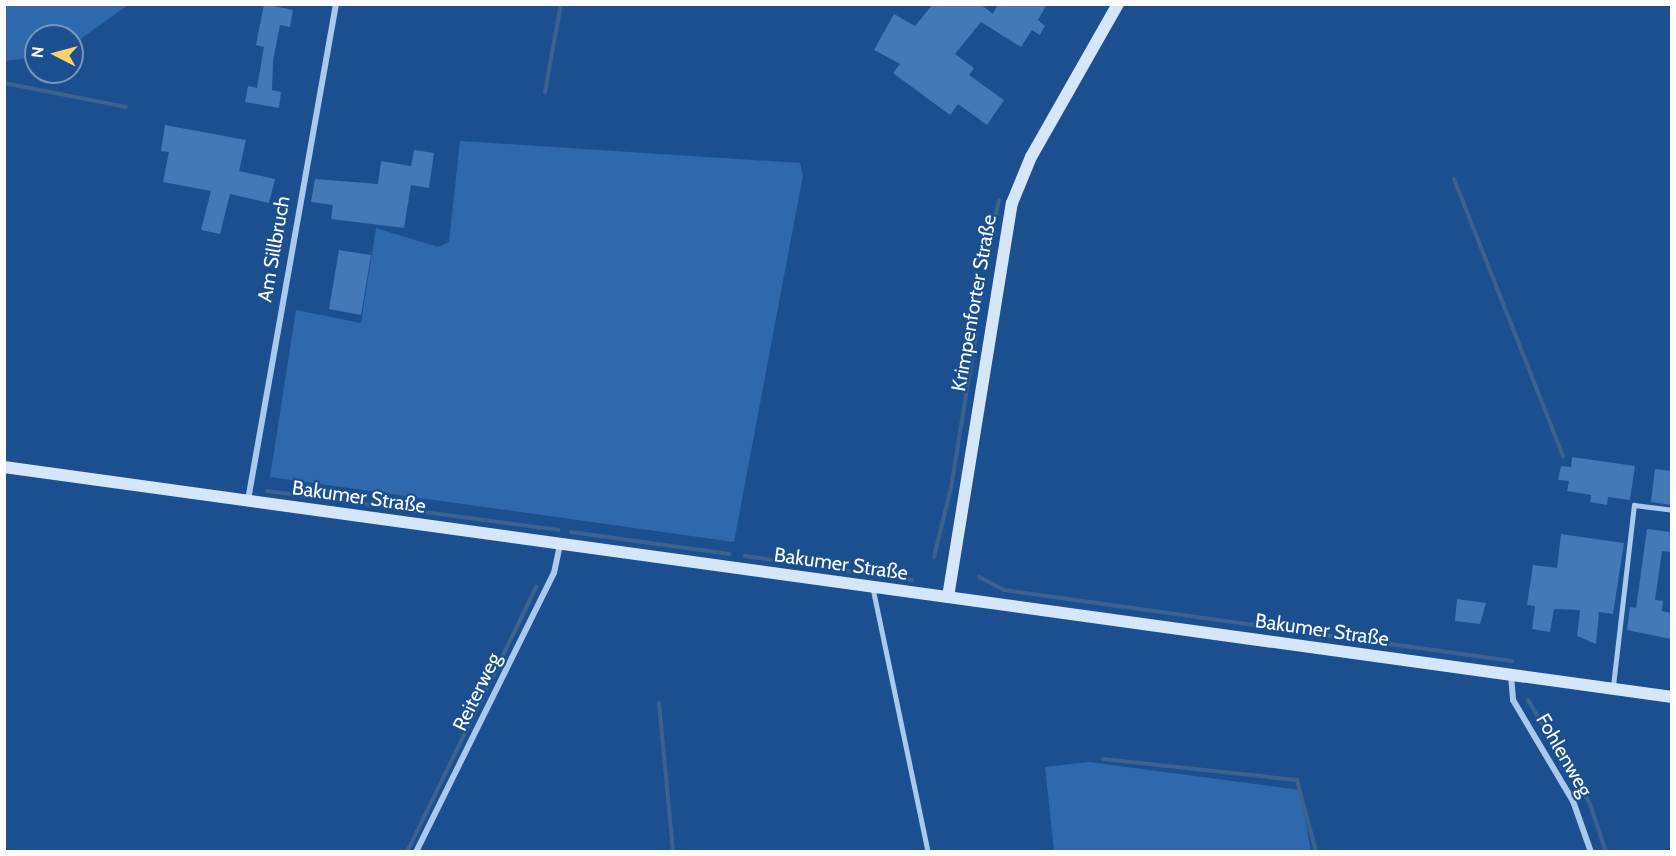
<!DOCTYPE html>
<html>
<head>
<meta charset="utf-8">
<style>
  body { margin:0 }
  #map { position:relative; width:1676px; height:856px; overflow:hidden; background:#1b4f8f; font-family:Cabin,sans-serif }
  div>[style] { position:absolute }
  .green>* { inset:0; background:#2e69ad }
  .stream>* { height:4px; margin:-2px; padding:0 2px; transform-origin:2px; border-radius:2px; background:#3c6290 }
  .building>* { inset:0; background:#4478b7 }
  .lane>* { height:4.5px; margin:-2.25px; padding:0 2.25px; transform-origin:2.25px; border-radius:2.25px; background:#a9c9ee }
  .street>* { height:6px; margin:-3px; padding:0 3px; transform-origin:3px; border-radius:3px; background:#a9c9ee }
  .secondary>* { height:12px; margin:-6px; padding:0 6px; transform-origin:6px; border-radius:6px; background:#d6e6fa }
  span { translate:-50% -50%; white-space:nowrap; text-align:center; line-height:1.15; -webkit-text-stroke:4.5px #1b4f8f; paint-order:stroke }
  .street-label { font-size:20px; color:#fff }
  .frame { position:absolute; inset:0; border:6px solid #fff; pointer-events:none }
  .north { position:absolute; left:24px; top:24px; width:60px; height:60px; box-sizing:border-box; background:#1b4f8f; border:2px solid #7695bc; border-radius:50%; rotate:276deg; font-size:16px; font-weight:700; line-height:24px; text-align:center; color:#fff }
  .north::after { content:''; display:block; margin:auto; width:21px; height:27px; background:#ffd166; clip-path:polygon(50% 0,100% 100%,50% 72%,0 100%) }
</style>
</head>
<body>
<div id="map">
  <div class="green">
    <i style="clip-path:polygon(4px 5px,5px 4px,128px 5px,72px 45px,72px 36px,36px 36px,36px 57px,5px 61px)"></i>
    <i style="clip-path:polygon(460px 141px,800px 163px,803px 175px,734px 542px,270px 477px,296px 310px,361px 323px,376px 228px,438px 247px,449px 242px)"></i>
    <i style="clip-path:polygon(1089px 762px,1300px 790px,1311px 851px,1054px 851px,1045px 767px)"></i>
  </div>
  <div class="stream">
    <i style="left:4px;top:83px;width:124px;rotate:11.1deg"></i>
    <i style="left:545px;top:92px;width:89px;rotate:-79.7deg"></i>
    <i style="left:1454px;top:179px;width:298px;rotate:68.5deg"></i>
    <i style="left:986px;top:260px;width:61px;rotate:-77.8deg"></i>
    <i style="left:980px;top:304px;width:25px;rotate:-85deg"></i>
    <i style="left:267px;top:491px;width:294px;rotate:7.6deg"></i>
    <i style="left:571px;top:532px;width:160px;rotate:7.9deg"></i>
    <i style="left:745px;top:556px;width:169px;rotate:8.2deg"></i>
    <i style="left:934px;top:557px;width:71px;rotate:-76.2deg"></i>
    <i style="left:951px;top:488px;width:156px;rotate:-80.8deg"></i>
    <i style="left:979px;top:577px;width:28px;rotate:27deg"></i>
    <i style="left:1004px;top:590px;width:513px;rotate:7.96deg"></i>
    <i style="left:1528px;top:700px;width:121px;rotate:59.2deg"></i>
    <i style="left:1590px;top:804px;width:51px;rotate:71.6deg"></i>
    <i style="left:659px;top:703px;width:150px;rotate:84.6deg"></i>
    <i style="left:1103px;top:759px;width:195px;rotate:6.2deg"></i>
    <i style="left:1297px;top:780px;width:74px;rotate:75.2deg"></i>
    <i style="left:407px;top:852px;width:295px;rotate:-64deg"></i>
  </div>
  <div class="building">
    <i style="clip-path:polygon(264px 4px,293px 10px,290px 27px,280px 25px,273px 61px,272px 90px,281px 92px,279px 108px,245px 102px,248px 86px,257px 88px,264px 47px,256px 45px)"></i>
    <i style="clip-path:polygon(933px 4px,980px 4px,993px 14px,998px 4px,1047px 4px,1038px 20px,1045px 26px,1040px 35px,1032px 30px,1021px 47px,981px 22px,955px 54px,974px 68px,969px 75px,1004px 100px,987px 125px,958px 104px,950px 115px,893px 73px,900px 64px,874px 50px,894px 14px,915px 26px)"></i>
    <i style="clip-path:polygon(165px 125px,246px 140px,239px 171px,275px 179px,269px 203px,230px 194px,220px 234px,201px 230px,211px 191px,163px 182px,169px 152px,161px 151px)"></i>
    <i style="clip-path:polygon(414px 150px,434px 153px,429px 188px,411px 185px,404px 228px,331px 219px,333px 205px,311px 202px,315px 179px,378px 184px,381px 161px,411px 166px)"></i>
    <i style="clip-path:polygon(339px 250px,371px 255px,361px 315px,329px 309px)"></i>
    <i style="clip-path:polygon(1572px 457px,1635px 466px,1630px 500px,1608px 497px,1607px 505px,1590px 502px,1591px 495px,1567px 491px,1569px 481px,1558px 480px,1561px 466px,1571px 467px)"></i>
    <i style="clip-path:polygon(1655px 469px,1671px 471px,1671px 505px,1651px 502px)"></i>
    <i style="clip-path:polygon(1647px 529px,1671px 532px,1671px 552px,1662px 551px,1655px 600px,1663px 601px,1662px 611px,1671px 613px,1671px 639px,1627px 630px,1630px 607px,1636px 608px)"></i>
    <i style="clip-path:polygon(1561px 534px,1624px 543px,1613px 614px,1599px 612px,1596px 644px,1577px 636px,1580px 610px,1554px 609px,1550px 632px,1532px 629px,1535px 606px,1527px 605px,1533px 565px,1557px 568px)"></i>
    <i style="clip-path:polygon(1457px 599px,1486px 603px,1480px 624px,1455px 621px)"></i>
  </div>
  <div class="lane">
    <i style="left:873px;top:588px;width:270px;rotate:78.2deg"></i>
    <i style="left:1613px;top:686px;width:182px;rotate:-83.4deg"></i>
    <i style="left:1634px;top:505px;width:38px;rotate:7deg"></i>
  </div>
  <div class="street">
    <i style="left:248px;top:500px;width:504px;rotate:-79.94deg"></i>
    <i style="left:1511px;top:676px;width:24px;rotate:85deg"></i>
    <i style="left:1513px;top:700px;width:117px;rotate:59.3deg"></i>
    <i style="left:1573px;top:801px;width:54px;rotate:70.6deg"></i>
    <i style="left:416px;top:852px;width:311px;rotate:-63.7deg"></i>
    <i style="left:554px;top:573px;width:30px;rotate:-78deg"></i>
  </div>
  <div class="secondary">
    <i style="left:4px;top:467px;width:1684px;rotate:7.85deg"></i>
    <i style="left:948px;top:597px;width:399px;rotate:-80.8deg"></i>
    <i style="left:1012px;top:203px;width:50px;rotate:-67.6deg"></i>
    <i style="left:1031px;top:157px;width:176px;rotate:-60.4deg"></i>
  </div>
  <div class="street-label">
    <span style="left:274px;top:249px;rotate:-80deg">Am Sillbruch</span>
    <span style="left:974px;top:303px;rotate:-80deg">Krimpenforter Straße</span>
    <span style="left:359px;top:497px;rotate:8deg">Bakumer Straße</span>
    <span style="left:841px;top:564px;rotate:8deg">Bakumer Straße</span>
    <span style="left:1322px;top:630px;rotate:8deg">Bakumer Straße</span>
    <span style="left:477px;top:692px;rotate:-64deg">Reiterweg</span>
    <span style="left:1564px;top:755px;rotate:60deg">Fohlenweg</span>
  </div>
  <div class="frame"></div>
  <div class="north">N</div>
</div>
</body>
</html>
